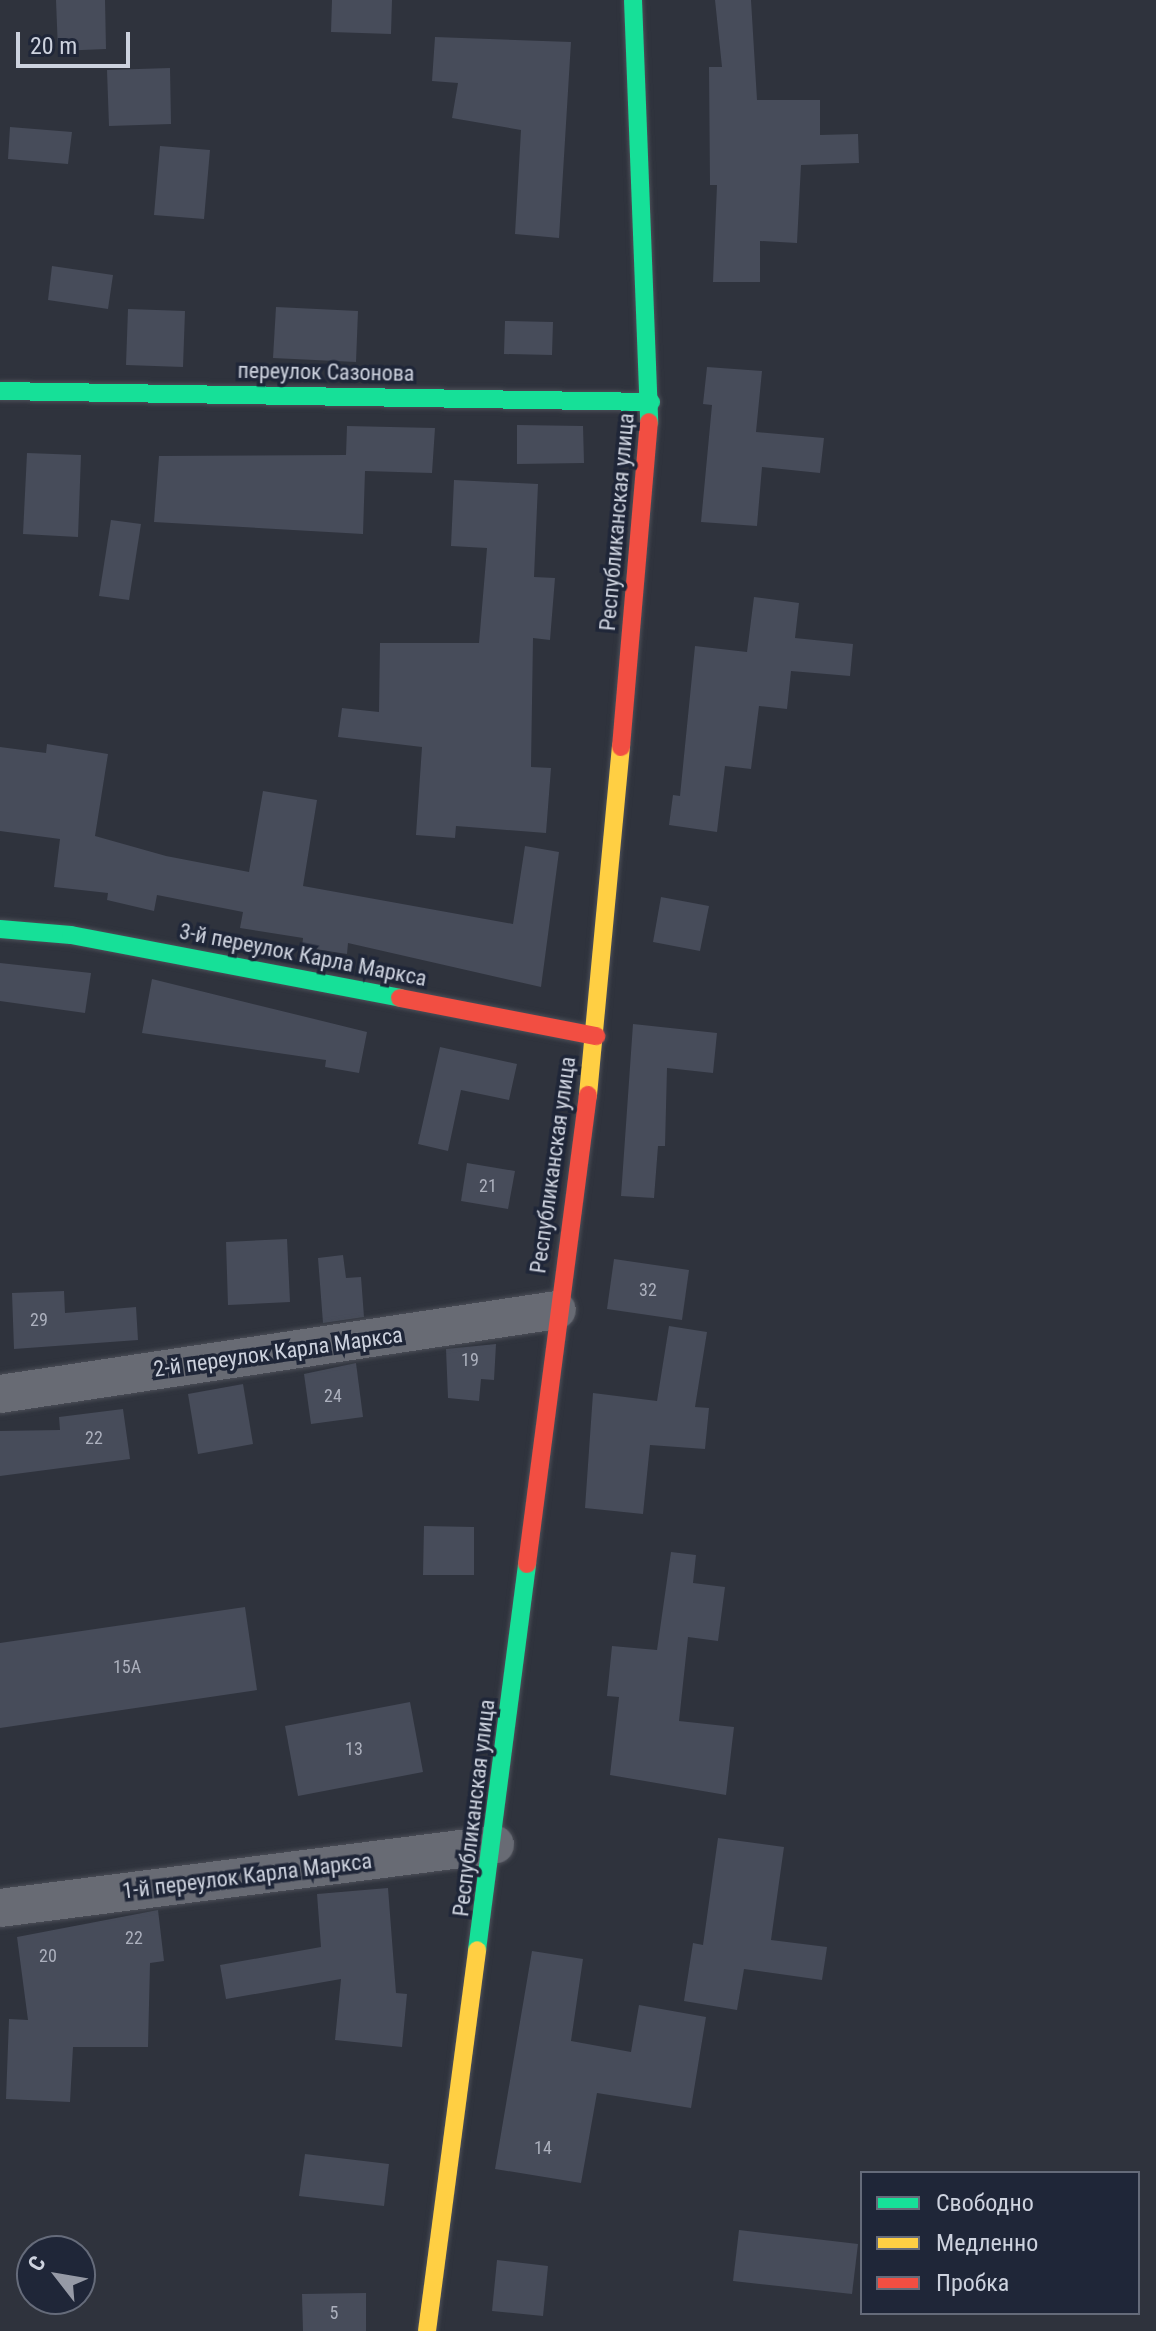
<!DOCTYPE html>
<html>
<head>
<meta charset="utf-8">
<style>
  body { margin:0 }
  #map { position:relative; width:1156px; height:2331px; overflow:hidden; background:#2f333d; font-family:"Roboto Condensed",sans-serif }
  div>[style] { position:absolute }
  .building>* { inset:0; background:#474c5a }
  .roads { filter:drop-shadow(0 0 2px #4c4f58) drop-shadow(0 0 2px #4c4f58) }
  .street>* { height:38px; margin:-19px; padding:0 19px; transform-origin:19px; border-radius:19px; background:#686b74 }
  .fast>* { height:18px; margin:-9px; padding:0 9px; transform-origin:9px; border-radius:9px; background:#16e098 }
  .slow>* { height:18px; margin:-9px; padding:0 9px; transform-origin:9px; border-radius:9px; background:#ffcf43 }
  .jam>* { height:18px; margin:-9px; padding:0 9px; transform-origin:9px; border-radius:9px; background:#f24e42 }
  span { translate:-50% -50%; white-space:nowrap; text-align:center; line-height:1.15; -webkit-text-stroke:7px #1f2638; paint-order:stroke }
  .number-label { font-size:18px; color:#acb0bd }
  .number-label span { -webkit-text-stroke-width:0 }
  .street-label { font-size:22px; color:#cdd2de }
  .legend { position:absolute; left:860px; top:2171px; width:280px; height:144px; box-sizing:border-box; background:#1f2638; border:2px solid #656b7a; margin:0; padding:10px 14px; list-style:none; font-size:24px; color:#cdd2de }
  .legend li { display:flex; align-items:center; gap:16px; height:40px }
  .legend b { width:40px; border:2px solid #656b7a }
  .north { position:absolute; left:16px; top:2235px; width:80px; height:80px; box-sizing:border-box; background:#1f2638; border:2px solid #656b7a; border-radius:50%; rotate:301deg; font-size:22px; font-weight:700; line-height:32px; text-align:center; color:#cdd2de }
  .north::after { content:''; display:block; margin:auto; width:28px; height:36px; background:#969aa6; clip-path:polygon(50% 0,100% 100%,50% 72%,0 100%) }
  .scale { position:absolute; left:16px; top:32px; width:114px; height:36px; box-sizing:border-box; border:4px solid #cdd2de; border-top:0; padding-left:10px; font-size:24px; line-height:28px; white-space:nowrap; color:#cdd2de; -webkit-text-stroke:6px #1f2638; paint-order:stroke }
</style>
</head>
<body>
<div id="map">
  <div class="building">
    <i style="clip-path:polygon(56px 0,105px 0,106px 49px,58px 51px)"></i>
    <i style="clip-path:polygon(332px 0,392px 0,391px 34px,331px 32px)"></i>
    <i style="clip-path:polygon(715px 0,751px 0,757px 100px,820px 100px,820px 135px,858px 134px,859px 163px,801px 165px,797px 243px,760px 241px,760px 282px,713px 282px,717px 185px,710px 185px,709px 67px,722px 67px)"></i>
    <i style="clip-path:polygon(435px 37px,571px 42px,559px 238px,515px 234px,521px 130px,452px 118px,458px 83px,432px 81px)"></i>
    <i style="clip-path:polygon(170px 68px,171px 124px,109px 126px,107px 70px)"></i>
    <i style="clip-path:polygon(10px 127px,72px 132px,68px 164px,8px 159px)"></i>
    <i style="clip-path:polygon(160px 146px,210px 150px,204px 219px,154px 215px)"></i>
    <i style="clip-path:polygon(52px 266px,113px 275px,108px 309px,48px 300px)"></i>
    <i style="clip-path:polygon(276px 307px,358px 311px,356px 362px,273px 358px)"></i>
    <i style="clip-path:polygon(128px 309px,185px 311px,183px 367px,126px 365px)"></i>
    <i style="clip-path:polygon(505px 321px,553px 322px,552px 355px,504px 354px)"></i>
    <i style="clip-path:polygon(707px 367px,762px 371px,756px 432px,824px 438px,820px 473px,762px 467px,757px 526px,701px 522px,712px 405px,703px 404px)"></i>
    <i style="clip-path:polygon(517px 425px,583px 426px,584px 463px,517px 464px)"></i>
    <i style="clip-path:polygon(347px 426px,435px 428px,432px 473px,365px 471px,363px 534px,154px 522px,159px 456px,346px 455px)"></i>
    <i style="clip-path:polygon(27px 453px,81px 455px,78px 537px,23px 534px)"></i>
    <i style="clip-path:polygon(454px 480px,538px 484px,534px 577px,555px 578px,550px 640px,533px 638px,531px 767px,551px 768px,546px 833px,456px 826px,455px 838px,416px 835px,422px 747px,338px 737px,342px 708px,379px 712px,380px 643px,479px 643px,487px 548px,451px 546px)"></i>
    <i style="clip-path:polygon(111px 520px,141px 524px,129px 600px,99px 596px)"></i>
    <i style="clip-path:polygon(754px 597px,799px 603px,795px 638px,853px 644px,850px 676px,791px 671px,787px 709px,759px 706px,751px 769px,725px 766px,717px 832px,669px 825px,673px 795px,680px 796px,695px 646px,747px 652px)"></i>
    <i style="clip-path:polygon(47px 744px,108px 754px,95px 836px,166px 856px,249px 872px,263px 791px,317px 800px,303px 886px,513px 924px,525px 846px,559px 852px,541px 987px,348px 943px,347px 954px,302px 947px,303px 938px,240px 928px,243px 912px,157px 895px,154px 911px,107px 900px,108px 893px,54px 887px,60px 839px,0 831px,0 747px,46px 753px)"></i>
    <i style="clip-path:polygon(661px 897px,709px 906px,700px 951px,653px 942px)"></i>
    <i style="clip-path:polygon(0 963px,91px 973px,85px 1013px,0 1001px)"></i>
    <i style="clip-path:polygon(152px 979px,367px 1032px,359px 1073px,325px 1067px,326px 1060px,142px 1033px)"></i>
    <i style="clip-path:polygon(633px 1024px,717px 1033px,713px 1073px,667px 1068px,665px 1146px,658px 1146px,654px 1198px,621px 1196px)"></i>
    <i style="clip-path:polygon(440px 1047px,517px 1064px,509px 1100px,461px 1090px,448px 1151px,418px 1144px)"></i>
    <i style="clip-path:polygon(467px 1163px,515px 1171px,508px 1209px,461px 1201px)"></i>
    <i style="clip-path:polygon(287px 1239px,290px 1302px,228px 1305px,226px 1242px)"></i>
    <i style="clip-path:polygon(343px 1255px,346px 1278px,361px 1277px,364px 1317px,323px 1323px,318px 1258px)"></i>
    <i style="clip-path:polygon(614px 1259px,689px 1270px,682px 1320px,607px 1309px)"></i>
    <i style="clip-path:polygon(64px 1291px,65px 1313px,136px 1307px,138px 1340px,14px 1349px,12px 1293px)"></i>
    <i style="clip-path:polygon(669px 1326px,707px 1332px,695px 1407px,709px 1408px,705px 1449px,650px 1445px,643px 1514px,585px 1508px,593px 1393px,657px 1401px)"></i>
    <i style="clip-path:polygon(496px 1344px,494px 1380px,481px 1379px,479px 1401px,448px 1398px,446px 1349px)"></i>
    <i style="clip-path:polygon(356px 1363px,363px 1417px,311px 1424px,304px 1374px)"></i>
    <i style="clip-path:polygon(243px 1384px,253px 1444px,198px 1454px,188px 1394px)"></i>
    <i style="clip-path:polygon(123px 1409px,130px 1459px,0 1476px,0 1431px,60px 1430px,59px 1417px)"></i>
    <i style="clip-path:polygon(424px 1526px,474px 1527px,474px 1575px,423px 1575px)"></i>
    <i style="clip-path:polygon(671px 1552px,696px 1555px,693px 1583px,725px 1587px,718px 1641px,688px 1637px,679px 1721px,734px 1727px,726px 1795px,610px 1775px,619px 1697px,607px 1696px,612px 1646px,657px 1650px)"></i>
    <i style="clip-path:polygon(245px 1607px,257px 1690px,0 1728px,0 1643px)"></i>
    <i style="clip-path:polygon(410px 1702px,423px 1772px,298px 1796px,285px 1726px)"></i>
    <i style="clip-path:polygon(718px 1838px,784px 1847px,771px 1940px,827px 1947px,822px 1980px,744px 1969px,737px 2010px,684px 2001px,693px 1943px,703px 1945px)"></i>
    <i style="clip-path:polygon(388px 1888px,396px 1993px,407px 1994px,402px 2047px,335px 2040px,341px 1979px,226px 1999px,220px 1965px,321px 1947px,317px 1894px)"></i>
    <i style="clip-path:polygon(158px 1910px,164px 1961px,150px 1963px,148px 2047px,73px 2047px,70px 2102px,6px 2099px,9px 2019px,28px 2020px,17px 1937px)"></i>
    <i style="clip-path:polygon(532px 1951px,583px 1959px,571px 2041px,631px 2052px,639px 2005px,706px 2017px,691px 2108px,597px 2093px,581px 2183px,495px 2169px)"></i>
    <i style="clip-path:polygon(305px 2154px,389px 2164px,384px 2206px,299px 2196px)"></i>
    <i style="clip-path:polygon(739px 2230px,858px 2244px,852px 2294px,733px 2281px)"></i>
    <i style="clip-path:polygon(497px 2260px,548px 2266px,543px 2316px,492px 2311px)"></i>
    <i style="clip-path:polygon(366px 2293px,366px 2331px,303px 2331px,302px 2294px)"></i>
  </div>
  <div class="roads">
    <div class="street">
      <i style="left:0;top:1394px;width:563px;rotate:-8.58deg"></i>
      <i style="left:0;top:1908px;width:499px;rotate:-7.3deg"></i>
    </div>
    <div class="fast">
      <i style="left:633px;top:0;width:422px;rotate:87.8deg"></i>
      <i style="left:0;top:391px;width:651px;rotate:0.97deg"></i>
      <i style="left:0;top:929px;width:71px;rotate:4.8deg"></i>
      <i style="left:71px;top:935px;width:335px;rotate:10.8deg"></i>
      <i style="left:477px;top:1950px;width:389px;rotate:-82.6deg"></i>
    </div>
    <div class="slow">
      <i style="left:588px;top:1095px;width:350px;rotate:-84.6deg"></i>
      <i style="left:427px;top:2331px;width:384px;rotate:-82.5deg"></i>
    </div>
    <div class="jam">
      <i style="left:621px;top:747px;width:326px;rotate:-85.1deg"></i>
      <i style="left:400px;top:998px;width:200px;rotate:11deg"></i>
      <i style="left:527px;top:1564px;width:473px;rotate:-82.6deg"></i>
    </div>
  </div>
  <div class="number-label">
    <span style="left:488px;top:1186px">21</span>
    <span style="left:648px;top:1290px">32</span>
    <span style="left:39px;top:1320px">29</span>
    <span style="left:470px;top:1360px">19</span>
    <span style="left:333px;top:1396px">24</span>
    <span style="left:94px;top:1438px">22</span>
    <span style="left:127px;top:1667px">15А</span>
    <span style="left:354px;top:1749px">13</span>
    <span style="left:134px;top:1938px">22</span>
    <span style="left:48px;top:1956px">20</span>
    <span style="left:543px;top:2148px">14</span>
    <span style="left:334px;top:2313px">5</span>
  </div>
  <div class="street-label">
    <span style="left:326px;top:372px;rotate:1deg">переулок Сазонова</span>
    <span style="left:617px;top:522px;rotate:-85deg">Республиканская улица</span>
    <span style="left:303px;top:955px;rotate:11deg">3-й переулок Карла Маркса</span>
    <span style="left:553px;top:1165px;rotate:-82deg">Республиканская улица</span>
    <span style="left:278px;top:1352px;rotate:-8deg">2-й переулок Карла Маркса</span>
    <span style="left:474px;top:1808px;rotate:-83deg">Республиканская улица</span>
    <span style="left:247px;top:1876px;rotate:-7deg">1-й переулок Карла Маркса</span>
  </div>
  <ul class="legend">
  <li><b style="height:10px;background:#16e098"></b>Свободно</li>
  <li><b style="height:10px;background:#ffcf43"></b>Медленно</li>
  <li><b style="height:10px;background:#f24e42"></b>Пробка</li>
  </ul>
  <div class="north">С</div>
  <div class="scale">20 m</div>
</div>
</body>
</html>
